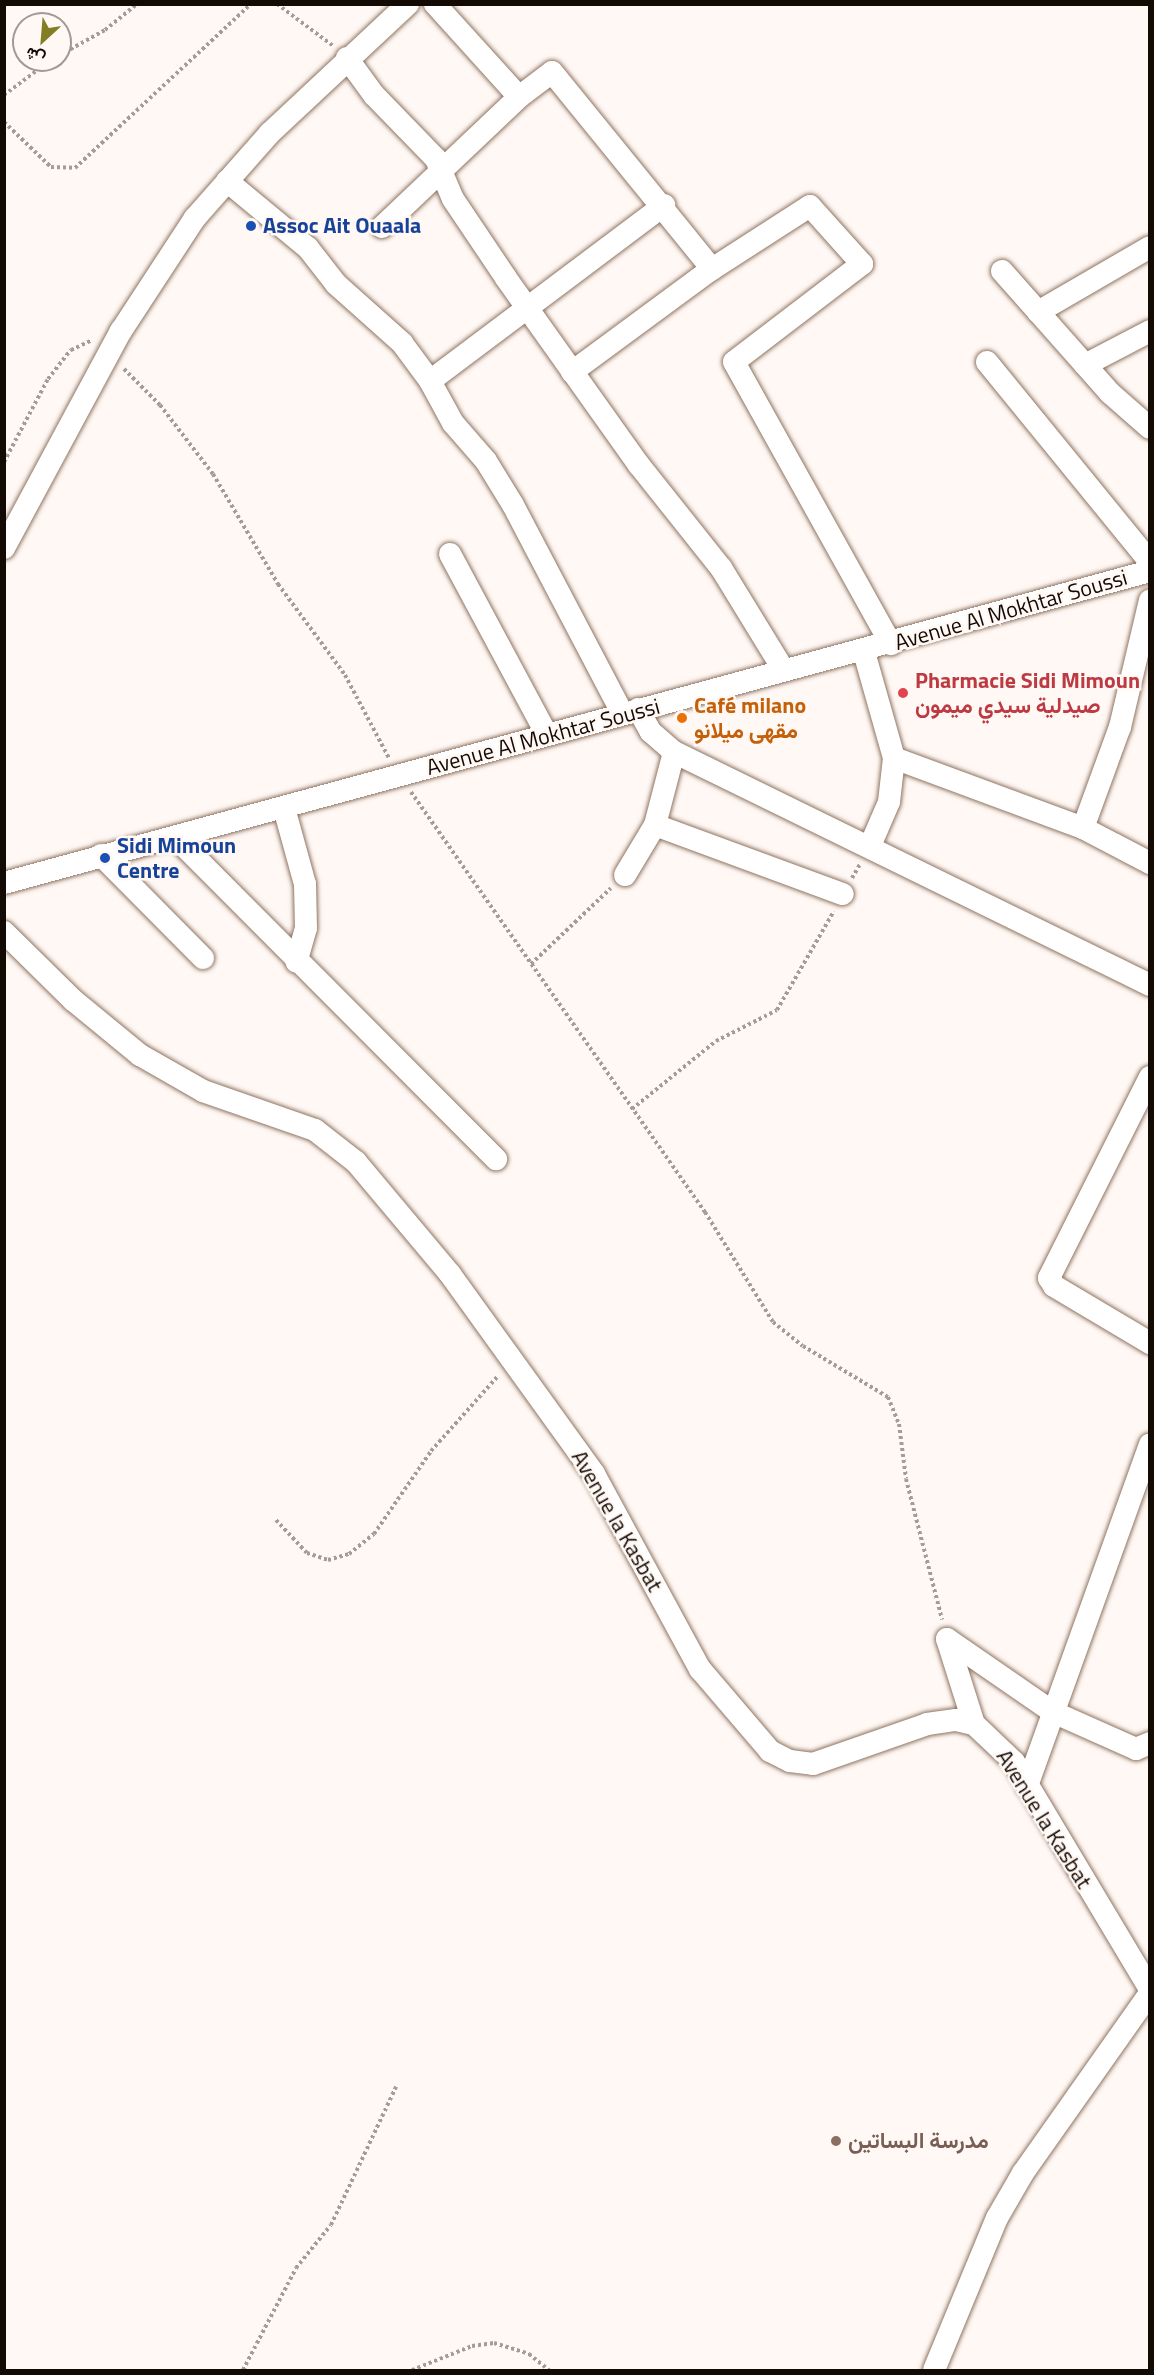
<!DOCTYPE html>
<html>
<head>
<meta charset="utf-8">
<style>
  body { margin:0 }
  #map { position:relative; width:1154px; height:2375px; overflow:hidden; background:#fff8f4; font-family:"Titillium Web",Vazirmatn,sans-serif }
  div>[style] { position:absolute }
  .path>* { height:4px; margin-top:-2px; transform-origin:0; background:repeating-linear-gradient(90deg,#a49c97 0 3px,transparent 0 6px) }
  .roads { filter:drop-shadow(0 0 2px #907461) drop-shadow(0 0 2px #907461) }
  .minor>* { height:22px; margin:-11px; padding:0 11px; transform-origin:11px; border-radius:11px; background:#fff }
  .dots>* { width:16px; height:16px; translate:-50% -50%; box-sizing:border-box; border:3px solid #fff8f4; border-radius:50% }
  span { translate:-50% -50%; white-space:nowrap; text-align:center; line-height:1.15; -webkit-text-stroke:5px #fff8f4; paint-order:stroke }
  .transit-label { font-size:22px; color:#164399; font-weight:700 }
  .left { translate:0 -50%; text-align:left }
  .street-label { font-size:22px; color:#140a04 }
  .health-label { font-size:22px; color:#be3a42; font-weight:700 }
  .food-label { font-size:22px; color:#c56008; font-weight:700 }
  .education-label { font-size:22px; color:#785e54; font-weight:700 }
  .frame { position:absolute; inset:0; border:6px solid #140a04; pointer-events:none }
  .north { position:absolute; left:12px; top:12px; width:60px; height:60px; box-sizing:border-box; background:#fff8f4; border:2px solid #a19994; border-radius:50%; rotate:206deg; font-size:16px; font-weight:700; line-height:24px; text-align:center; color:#140a04 }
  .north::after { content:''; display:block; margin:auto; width:21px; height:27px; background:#837d24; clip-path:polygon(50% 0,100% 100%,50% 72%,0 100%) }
</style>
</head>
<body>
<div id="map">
  <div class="path">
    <i style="left:277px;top:4px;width:69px;rotate:36.7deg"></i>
    <i style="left:60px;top:55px;width:51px;rotate:-29.1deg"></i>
    <i style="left:105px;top:30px;width:41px;rotate:-39.1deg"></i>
    <i style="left:4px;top:95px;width:59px;rotate:-36.7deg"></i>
    <i style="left:4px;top:122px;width:65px;rotate:43.8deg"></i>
    <i style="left:51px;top:167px;width:24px;rotate:2deg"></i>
    <i style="left:75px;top:168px;width:241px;rotate:-43deg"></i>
    <i style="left:124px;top:369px;width:51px;rotate:45deg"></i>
    <i style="left:160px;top:405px;width:87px;rotate:52.5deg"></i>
    <i style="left:213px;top:474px;width:128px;rotate:59.4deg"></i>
    <i style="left:278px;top:584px;width:113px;rotate:53.6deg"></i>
    <i style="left:345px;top:675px;width:94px;rotate:62.1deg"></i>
    <i style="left:4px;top:462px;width:94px;rotate:-62.1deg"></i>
    <i style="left:48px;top:379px;width:37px;rotate:-52deg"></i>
    <i style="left:71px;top:350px;width:23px;rotate:-25deg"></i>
    <i style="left:411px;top:792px;width:513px;rotate:55.01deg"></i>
    <i style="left:705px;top:1212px;width:129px;rotate:58.3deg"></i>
    <i style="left:773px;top:1322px;width:38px;rotate:39deg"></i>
    <i style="left:803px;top:1346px;width:99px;rotate:31deg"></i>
    <i style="left:888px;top:1397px;width:29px;rotate:68deg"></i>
    <i style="left:899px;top:1424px;width:55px;rotate:82.7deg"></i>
    <i style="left:906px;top:1479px;width:145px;rotate:75.6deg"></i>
    <i style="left:852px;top:878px;width:16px;rotate:-60deg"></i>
    <i style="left:531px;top:964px;width:110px;rotate:-43.5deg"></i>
    <i style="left:632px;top:1109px;width:108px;rotate:-39deg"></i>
    <i style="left:716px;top:1041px;width:68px;rotate:-26.9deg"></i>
    <i style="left:777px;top:1010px;width:114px;rotate:-60.1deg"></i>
    <i style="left:276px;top:1520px;width:45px;rotate:46.8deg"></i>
    <i style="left:307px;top:1553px;width:22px;rotate:18deg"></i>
    <i style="left:328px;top:1560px;width:22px;rotate:-16deg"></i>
    <i style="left:349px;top:1554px;width:32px;rotate:-39deg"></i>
    <i style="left:374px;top:1534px;width:101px;rotate:-55.5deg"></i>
    <i style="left:431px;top:1451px;width:101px;rotate:-48.2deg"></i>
    <i style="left:243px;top:2370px;width:115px;rotate:-62.5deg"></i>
    <i style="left:296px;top:2268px;width:55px;rotate:-50.9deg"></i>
    <i style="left:331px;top:2225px;width:153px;rotate:-64.8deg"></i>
    <i style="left:412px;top:2370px;width:65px;rotate:-21.8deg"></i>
    <i style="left:472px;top:2346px;width:22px;rotate:-8deg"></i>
    <i style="left:494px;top:2343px;width:37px;rotate:17deg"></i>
    <i style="left:529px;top:2354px;width:26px;rotate:39deg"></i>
  </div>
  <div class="roads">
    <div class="minor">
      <i style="left:435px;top:4px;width:125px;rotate:47.9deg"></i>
      <i style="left:347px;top:58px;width:46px;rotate:53.9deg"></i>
      <i style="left:374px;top:95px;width:89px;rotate:45.9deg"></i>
      <i style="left:436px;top:159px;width:43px;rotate:67deg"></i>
      <i style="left:453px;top:199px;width:95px;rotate:56.1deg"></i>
      <i style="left:506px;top:278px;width:229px;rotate:54.6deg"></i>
      <i style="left:639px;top:465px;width:132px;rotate:51.5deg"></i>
      <i style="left:721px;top:568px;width:119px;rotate:58.5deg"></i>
      <i style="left:227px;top:181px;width:105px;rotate:39.6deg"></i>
      <i style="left:308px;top:248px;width:46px;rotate:52.1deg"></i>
      <i style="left:336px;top:284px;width:89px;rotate:41.8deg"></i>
      <i style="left:402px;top:343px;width:47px;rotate:53.6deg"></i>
      <i style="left:430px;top:381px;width:48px;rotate:61.3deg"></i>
      <i style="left:453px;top:423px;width:50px;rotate:49deg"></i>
      <i style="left:486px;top:461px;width:52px;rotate:58.5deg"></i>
      <i style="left:513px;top:505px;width:235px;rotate:62.3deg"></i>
      <i style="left:382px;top:227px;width:189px;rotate:-43.5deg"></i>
      <i style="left:519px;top:97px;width:41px;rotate:-37.1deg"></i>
      <i style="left:552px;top:72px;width:254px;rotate:50.9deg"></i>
      <i style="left:1002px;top:271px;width:163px;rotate:48.5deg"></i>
      <i style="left:1110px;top:393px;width:53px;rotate:41.2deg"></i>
      <i style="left:1038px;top:312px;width:129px;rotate:-30.1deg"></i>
      <i style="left:987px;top:362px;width:258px;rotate:50.8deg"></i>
      <i style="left:1085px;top:365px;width:73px;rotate:-27.6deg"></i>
      <i style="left:572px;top:372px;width:170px;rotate:-36.4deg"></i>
      <i style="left:709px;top:271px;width:120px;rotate:-32.8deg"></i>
      <i style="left:810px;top:206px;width:78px;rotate:48.1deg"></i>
      <i style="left:862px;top:264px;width:161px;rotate:142.6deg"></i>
      <i style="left:734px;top:362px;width:323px;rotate:60.9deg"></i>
      <i style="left:430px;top:381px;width:293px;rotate:-36.9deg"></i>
      <i style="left:4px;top:548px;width:247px;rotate:-61.7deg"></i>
      <i style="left:121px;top:331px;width:135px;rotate:-56.8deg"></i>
      <i style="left:195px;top:218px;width:113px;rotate:-48.6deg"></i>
      <i style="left:270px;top:133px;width:189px;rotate:-43.1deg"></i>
      <i style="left:450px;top:554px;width:203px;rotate:61.8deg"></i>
      <i style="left:864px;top:652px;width:110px;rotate:74.2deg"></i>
      <i style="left:894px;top:758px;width:44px;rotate:96.5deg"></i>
      <i style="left:889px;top:802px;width:48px;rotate:113.4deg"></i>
      <i style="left:638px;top:709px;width:26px;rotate:61deg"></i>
      <i style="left:651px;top:732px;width:30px;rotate:41deg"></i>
      <i style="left:674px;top:752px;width:530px;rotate:26.08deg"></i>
      <i style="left:894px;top:758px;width:202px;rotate:20.3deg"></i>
      <i style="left:1083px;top:828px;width:76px;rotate:27.6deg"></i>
      <i style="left:284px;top:808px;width:79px;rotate:74.6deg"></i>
      <i style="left:305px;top:884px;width:44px;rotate:88.7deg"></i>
      <i style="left:306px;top:928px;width:35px;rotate:106deg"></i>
      <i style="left:655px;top:825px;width:200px;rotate:20.2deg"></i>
      <i style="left:1083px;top:828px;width:108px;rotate:-69.9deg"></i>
      <i style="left:1120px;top:727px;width:130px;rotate:-76.7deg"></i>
      <i style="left:175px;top:837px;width:455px;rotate:45.1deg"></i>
      <i style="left:101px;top:855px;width:145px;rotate:45.3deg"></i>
      <i style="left:625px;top:875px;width:58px;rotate:-59deg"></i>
      <i style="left:655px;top:825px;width:75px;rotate:-75.4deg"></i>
      <i style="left:4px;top:883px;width:1188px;rotate:-15.23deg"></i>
      <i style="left:4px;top:932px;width:97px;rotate:44.6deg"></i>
      <i style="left:73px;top:1000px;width:87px;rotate:39.4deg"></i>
      <i style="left:140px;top:1055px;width:73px;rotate:29.7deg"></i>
      <i style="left:203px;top:1091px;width:119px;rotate:19.2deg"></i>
      <i style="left:315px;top:1130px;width:52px;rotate:38deg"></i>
      <i style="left:356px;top:1162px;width:146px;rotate:50deg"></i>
      <i style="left:450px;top:1274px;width:246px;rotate:54.2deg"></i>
      <i style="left:594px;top:1474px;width:222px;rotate:61.5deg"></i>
      <i style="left:700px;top:1669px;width:108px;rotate:49.5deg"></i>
      <i style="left:770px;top:1751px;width:22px;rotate:27deg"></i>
      <i style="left:790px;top:1761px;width:23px;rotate:7deg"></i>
      <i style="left:813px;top:1764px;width:121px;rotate:-19.3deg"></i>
      <i style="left:927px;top:1724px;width:29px;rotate:-8deg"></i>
      <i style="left:956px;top:1720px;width:18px;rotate:13deg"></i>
      <i style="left:974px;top:1724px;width:55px;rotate:43.5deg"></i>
      <i style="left:1014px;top:1762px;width:265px;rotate:59.1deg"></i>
      <i style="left:1150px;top:1077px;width:225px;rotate:116.7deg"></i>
      <i style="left:1049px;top:1278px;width:9px;rotate:58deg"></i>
      <i style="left:1054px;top:1286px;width:112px;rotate:30.7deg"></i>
      <i style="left:947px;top:1639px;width:129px;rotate:34.6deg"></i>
      <i style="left:1053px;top:1712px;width:91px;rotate:24deg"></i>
      <i style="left:1136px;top:1749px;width:15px;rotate:-23deg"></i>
      <i style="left:947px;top:1639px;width:89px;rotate:72.4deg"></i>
      <i style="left:1027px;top:1786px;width:363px;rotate:-70.2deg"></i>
      <i style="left:934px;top:2370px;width:165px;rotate:-67.5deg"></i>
      <i style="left:997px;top:2218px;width:52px;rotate:-60deg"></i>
      <i style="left:1023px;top:2173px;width:220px;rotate:-54.8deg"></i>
    </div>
  </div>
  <div class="dots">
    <i style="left:251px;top:226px;background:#1a4fb4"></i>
    <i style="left:903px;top:693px;background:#e0444e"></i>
    <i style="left:682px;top:718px;background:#e8710a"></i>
    <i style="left:105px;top:858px;background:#1a4fb4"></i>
    <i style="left:836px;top:2141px;background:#8d6e63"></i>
  </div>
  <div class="transit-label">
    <span class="left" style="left:263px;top:226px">Assoc Ait Ouaala</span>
    <span class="left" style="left:117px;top:858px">Sidi Mimoun<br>Centre</span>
  </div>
  <div class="street-label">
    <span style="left:1011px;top:610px;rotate:-16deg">Avenue Al Mokhtar Soussi</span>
    <span style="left:543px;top:737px;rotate:-15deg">Avenue Al Mokhtar Soussi</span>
    <span style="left:617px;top:1521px;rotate:60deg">Avenue la Kasbat</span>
    <span style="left:1044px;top:1819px;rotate:58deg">Avenue la Kasbat</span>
  </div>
  <div class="health-label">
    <span class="left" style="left:915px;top:693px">Pharmacie Sidi Mimoun<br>صيدلية سيدي ميمون</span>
  </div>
  <div class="food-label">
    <span class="left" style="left:694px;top:718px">Café milano<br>مقهى ميلانو</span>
  </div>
  <div class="education-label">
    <span class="left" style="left:848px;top:2141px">مدرسة البساتين</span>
  </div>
  <div class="frame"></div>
  <div class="north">ش</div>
</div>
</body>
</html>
